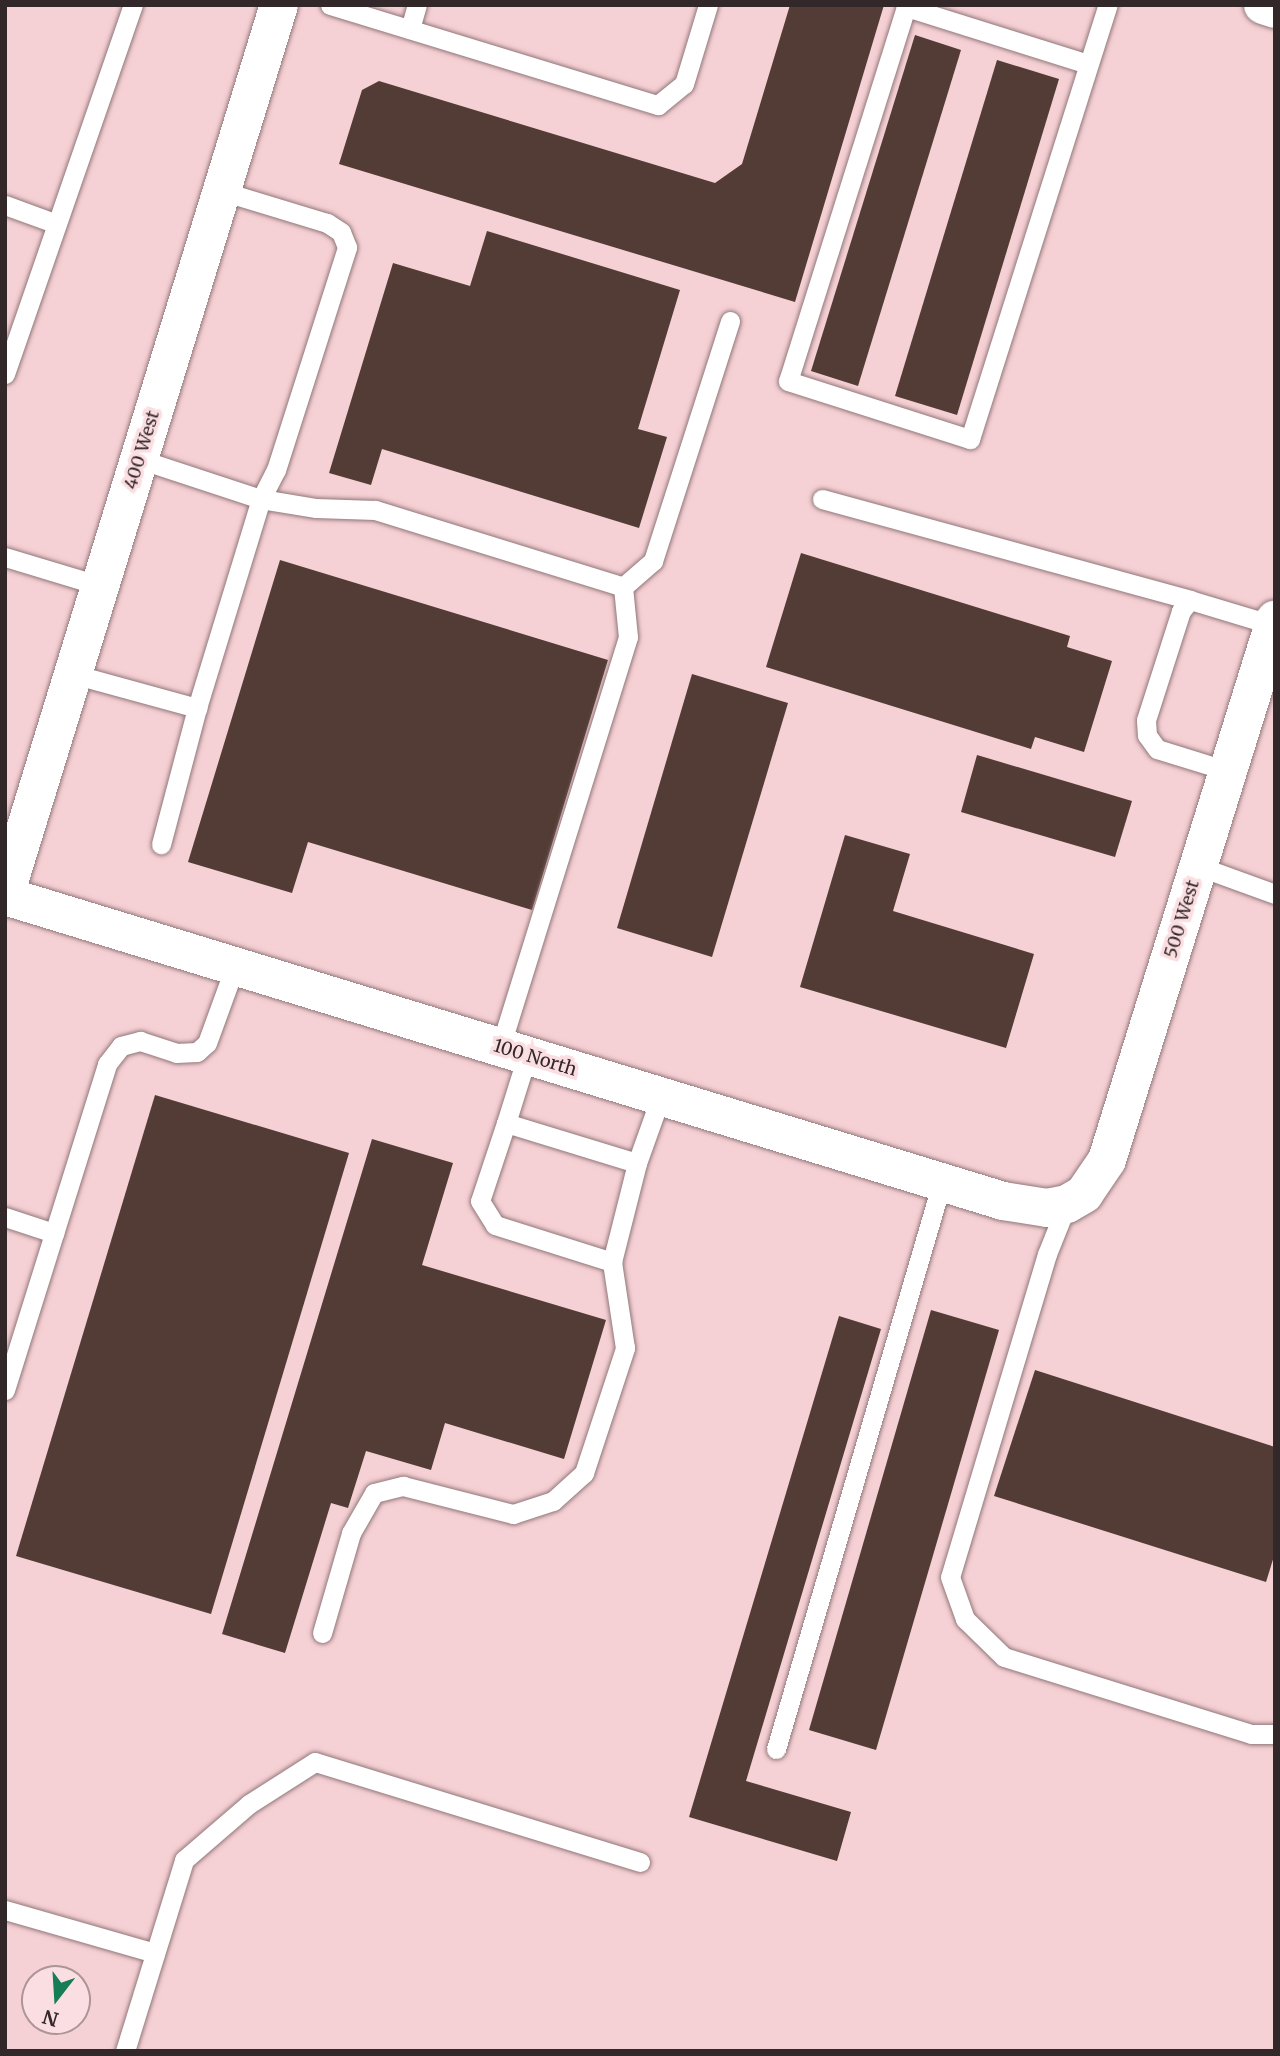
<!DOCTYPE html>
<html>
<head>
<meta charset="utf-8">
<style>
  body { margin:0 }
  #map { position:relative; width:1280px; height:2056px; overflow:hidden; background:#fbdee1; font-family:Merriweather,serif }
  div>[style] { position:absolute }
  .built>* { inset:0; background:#f5d0d4 }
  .building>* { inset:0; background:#523c35 }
  .roads { filter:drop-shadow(0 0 2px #91777a) drop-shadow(0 0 2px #91777a) }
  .lane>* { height:19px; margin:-9.5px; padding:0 9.5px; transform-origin:9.5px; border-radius:9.5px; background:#fff }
  .street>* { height:38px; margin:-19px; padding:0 19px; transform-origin:19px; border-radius:19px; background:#fff }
  .secondary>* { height:38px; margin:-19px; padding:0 19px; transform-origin:19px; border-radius:19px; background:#fff }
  span { translate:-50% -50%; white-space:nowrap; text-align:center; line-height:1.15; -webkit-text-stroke:7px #fbdee1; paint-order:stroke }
  .street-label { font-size:18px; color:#332829 }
  .frame { position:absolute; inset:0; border:7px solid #332829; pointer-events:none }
  .north { position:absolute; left:21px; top:1965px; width:70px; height:70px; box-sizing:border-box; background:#fbdee1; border:2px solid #ab9597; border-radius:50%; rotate:197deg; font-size:19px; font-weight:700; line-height:28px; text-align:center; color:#332829 }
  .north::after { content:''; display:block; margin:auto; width:24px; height:32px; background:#167d57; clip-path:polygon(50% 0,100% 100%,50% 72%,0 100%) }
</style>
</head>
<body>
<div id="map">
  <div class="built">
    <i style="clip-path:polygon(evenodd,5px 5px,1275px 5px,1275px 2051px,5px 2051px,5px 5px,35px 1979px,77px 1979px,77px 2021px,35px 2021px,35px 1979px)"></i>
  </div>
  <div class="building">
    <i style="clip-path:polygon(790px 5px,884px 5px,795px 302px,339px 164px,362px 90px,379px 81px,715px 183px,742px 164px)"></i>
    <i style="clip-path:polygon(915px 35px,961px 50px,858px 386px,811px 371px)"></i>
    <i style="clip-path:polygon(997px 60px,1059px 79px,957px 415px,895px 396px)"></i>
    <i style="clip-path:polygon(487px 231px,680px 290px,638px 429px,667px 437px,639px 528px,382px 449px,371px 485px,329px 473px,393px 263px,470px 286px)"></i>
    <i style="clip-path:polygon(801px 553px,1070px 636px,1067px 647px,1112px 661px,1084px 752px,1035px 737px,1031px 749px,766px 667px)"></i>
    <i style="clip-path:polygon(280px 560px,608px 660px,532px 910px,308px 842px,292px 893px,188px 862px)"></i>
    <i style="clip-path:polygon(692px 674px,788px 703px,712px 957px,617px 928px)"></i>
    <i style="clip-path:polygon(977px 755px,1132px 801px,1115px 857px,961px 812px)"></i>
    <i style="clip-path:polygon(845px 835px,910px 854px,893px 911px,1034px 954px,1006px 1048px,800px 987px)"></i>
    <i style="clip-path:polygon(155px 1095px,349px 1153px,211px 1614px,16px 1556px)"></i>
    <i style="clip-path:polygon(372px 1139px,453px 1163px,422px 1265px,606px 1320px,564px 1459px,445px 1423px,431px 1470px,366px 1451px,348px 1508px,331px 1503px,285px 1653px,222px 1634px)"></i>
    <i style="clip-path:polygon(931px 1310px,999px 1330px,876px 1750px,809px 1730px)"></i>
    <i style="clip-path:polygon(839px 1316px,881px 1329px,746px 1781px,851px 1812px,837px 1861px,689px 1817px)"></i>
    <i style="clip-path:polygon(1035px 1370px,1275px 1447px,1275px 1553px,1266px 1582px,994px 1496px)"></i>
  </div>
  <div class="roads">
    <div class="lane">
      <i style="left:330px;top:5px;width:343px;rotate:17deg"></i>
      <i style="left:658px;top:105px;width:33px;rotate:-39deg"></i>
      <i style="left:684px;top:84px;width:83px;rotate:-73.1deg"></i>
      <i style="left:410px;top:29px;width:25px;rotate:-74deg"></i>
      <i style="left:1088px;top:64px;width:191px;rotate:-162.6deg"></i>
      <i style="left:906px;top:7px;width:392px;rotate:107.5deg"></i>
      <i style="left:788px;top:381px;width:191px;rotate:17.7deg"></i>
      <i style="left:970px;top:439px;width:455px;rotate:-72.4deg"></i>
      <i style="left:5px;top:205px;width:55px;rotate:20.1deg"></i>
      <i style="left:5px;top:374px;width:391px;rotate:-70.9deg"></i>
      <i style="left:139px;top:459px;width:128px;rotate:18.2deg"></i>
      <i style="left:261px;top:499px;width:33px;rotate:-63deg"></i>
      <i style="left:276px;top:470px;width:234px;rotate:-72.3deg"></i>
      <i style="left:347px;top:247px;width:16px;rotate:-112deg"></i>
      <i style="left:341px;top:232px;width:17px;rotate:-147deg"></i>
      <i style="left:327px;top:223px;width:110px;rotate:-163.1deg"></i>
      <i style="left:822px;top:499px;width:382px;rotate:15.3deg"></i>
      <i style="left:5px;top:557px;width:100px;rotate:16.8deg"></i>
      <i style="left:623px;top:587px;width:40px;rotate:-41deg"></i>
      <i style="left:653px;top:561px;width:252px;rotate:-72.2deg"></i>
      <i style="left:73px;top:674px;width:129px;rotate:15.3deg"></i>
      <i style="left:197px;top:708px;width:141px;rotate:104.8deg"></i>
      <i style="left:197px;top:708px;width:219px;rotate:-73deg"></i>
      <i style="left:261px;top:499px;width:56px;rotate:9.3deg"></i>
      <i style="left:316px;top:508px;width:59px;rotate:1.9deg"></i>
      <i style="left:375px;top:510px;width:260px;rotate:17.2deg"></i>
      <i style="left:623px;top:587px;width:50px;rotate:84.3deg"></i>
      <i style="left:628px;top:637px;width:430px;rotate:107.3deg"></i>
      <i style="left:1228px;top:771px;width:74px;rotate:-162.8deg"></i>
      <i style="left:1157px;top:749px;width:17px;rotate:-126deg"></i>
      <i style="left:1147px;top:735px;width:15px;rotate:-94deg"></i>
      <i style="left:1146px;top:720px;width:114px;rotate:-72.2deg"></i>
      <i style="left:1181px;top:611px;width:14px;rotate:-51deg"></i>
      <i style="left:1190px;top:600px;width:87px;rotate:16.8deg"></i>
      <i style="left:1198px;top:866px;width:82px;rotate:20deg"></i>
      <i style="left:527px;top:1056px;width:70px;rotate:107.4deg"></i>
      <i style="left:506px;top:1123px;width:137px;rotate:17deg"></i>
      <i style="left:637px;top:1163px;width:71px;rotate:-70.3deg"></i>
      <i style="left:506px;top:1123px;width:82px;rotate:108.4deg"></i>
      <i style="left:480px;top:1201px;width:28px;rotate:58deg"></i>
      <i style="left:495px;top:1225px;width:123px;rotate:17.5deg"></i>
      <i style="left:1067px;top:1204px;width:54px;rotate:111.8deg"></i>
      <i style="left:1047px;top:1254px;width:337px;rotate:106.7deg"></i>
      <i style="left:950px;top:1577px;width:45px;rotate:70.3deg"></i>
      <i style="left:965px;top:1619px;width:54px;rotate:44.3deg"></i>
      <i style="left:1004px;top:1657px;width:259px;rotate:17.3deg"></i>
      <i style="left:1251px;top:1734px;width:24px"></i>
      <i style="left:5px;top:1217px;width:52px;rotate:18.1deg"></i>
      <i style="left:5px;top:1390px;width:342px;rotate:-72.6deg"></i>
      <i style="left:107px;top:1064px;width:23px;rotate:-52deg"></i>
      <i style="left:121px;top:1046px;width:20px;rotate:-15deg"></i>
      <i style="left:140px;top:1041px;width:38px;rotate:18deg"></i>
      <i style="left:176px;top:1053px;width:21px;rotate:-3deg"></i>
      <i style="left:197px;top:1052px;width:13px;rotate:-42deg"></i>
      <i style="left:207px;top:1043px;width:82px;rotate:-70deg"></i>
      <i style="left:322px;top:1633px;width:104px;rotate:-73.8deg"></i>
      <i style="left:351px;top:1533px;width:46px;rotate:-60.1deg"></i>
      <i style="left:374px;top:1493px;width:30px;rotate:-14deg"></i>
      <i style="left:403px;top:1486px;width:114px;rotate:14.3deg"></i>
      <i style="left:513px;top:1514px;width:42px;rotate:-18deg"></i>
      <i style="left:553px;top:1501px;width:42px;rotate:-42.1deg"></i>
      <i style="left:584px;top:1473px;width:132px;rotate:-71.8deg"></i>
      <i style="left:625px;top:1348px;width:87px;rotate:-98.6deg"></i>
      <i style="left:612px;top:1262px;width:102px;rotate:-75.8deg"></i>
      <i style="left:776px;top:1749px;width:591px;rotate:-73.68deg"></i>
      <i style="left:5px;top:1910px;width:156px;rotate:16deg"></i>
      <i style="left:125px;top:2051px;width:200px;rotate:-72.8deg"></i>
      <i style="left:184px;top:1860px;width:86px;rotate:-40.7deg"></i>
      <i style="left:249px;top:1804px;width:78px;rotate:-32.5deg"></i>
      <i style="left:315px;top:1762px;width:340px;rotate:17.1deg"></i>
    </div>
    <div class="street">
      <i style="left:5px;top:896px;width:1044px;rotate:16.99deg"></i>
      <i style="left:1003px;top:1201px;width:45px;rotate:9deg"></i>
      <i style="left:1047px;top:1208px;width:20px;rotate:-11deg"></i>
      <i style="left:1067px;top:1204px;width:20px;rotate:-30deg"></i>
      <i style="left:1084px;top:1194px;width:41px;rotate:-55.9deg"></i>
      <i style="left:1107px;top:1160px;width:566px;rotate:-72.72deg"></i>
    </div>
    <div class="secondary">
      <i style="left:1263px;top:5px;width:13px;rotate:18deg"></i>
      <i style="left:5px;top:895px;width:931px;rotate:-72.89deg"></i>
    </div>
  </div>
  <div class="street-label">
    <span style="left:142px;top:450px;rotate:-73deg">400 West</span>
    <span style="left:1182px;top:919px;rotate:-73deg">500 West</span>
    <span style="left:535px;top:1058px;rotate:17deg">100 North</span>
  </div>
  <div class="frame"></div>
  <div class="north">N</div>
</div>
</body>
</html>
